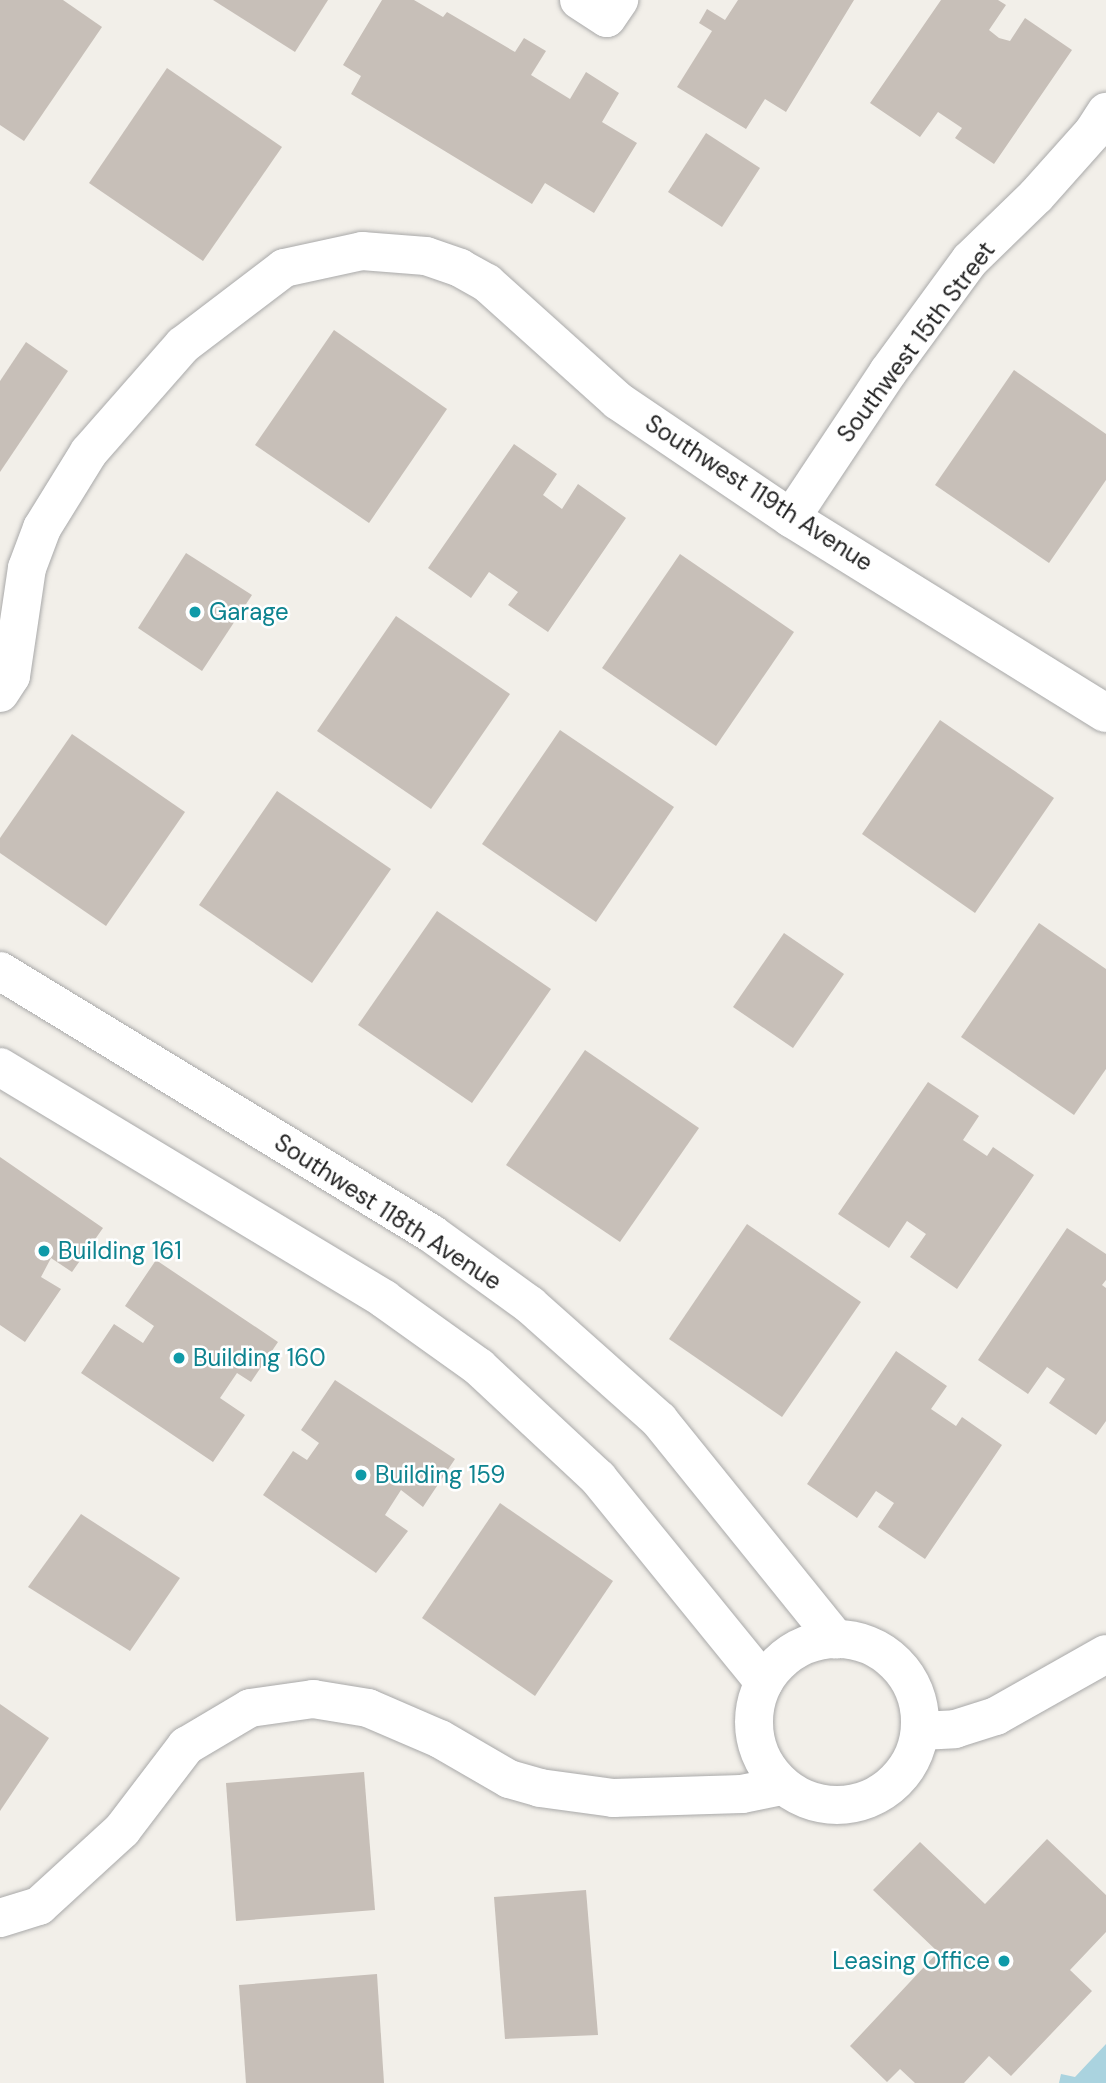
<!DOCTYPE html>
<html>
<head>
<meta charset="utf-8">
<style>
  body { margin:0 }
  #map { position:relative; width:1106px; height:2083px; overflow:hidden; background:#f2efe9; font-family:"DM Sans",sans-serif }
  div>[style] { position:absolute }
  .water>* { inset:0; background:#aad3df }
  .building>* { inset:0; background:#c7bfb8 }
  .roads { filter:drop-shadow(0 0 2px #a9a9a9) drop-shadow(0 0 2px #a9a9a9) }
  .minor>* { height:38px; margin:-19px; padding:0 19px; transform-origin:19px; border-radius:19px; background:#fff }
  .minor>.ring { margin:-19px; padding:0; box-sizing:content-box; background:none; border:38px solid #fff; border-radius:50% }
  .dots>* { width:19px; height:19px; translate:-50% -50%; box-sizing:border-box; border:4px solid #fff; border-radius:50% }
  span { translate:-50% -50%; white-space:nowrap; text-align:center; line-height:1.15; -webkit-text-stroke:5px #fff; paint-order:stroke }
  .street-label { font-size:24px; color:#222 }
  .culture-label { font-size:24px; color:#0d838f }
  .left { translate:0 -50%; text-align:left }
  .right { translate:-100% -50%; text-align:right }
</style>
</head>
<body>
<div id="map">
  <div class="water">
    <i style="clip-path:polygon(1106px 2044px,1106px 2083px,1059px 2083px,1061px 2074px,1075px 2077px)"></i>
  </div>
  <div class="building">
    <i style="clip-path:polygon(0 0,63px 0,102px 27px,24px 141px,0 125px)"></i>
    <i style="clip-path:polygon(213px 0,328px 0,295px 52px)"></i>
    <i style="clip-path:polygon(382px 0,414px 0,443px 17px,447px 12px,515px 52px,524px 38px,546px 51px,531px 75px,570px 99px,586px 72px,619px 93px,602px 122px,637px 143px,594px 213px,545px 183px,532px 204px,351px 94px,361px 76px,343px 65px)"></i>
    <i style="clip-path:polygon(738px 0,854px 0,786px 112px,765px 99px,746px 129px,677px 87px,712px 31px,699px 23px,707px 9px,725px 20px)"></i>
    <i style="clip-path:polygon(941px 0,998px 0,1006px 5px,989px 30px,999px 38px,1010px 41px,1025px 18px,1072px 50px,994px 164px,955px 138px,962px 128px,938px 112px,920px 137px,870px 103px)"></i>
    <i style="clip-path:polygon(167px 68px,282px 147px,203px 261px,89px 183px)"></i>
    <i style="clip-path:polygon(706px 133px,760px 168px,722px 227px,668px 192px)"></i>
    <i style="clip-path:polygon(334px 330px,447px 409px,369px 523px,255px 445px)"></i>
    <i style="clip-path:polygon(26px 342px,68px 371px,0 472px,0 381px)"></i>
    <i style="clip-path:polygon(1014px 370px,1106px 434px,1106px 480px,1049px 563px,935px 485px)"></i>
    <i style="clip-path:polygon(514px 444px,557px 474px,543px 495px,562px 509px,578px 484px,626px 518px,548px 632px,508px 605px,518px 592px,489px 572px,471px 598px,428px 568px)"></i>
    <i style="clip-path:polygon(186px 553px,252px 595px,202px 671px,138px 628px)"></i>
    <i style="clip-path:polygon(680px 554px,794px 632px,716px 746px,602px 668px)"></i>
    <i style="clip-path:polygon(396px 616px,510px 694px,431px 809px,317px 731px)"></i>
    <i style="clip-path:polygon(940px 720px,1054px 798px,975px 913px,862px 834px)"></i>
    <i style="clip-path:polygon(560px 730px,674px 807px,596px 922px,482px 844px)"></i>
    <i style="clip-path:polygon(72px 734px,185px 812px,106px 926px,0 853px,0 838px)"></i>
    <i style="clip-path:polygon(277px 791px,391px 869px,312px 983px,199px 905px)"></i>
    <i style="clip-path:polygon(437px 911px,551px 989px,472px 1103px,358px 1025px)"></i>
    <i style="clip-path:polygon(1039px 923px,1106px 969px,1106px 1069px,1074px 1115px,961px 1037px)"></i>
    <i style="clip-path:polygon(784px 933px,844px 974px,793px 1048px,733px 1007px)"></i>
    <i style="clip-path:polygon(585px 1050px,699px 1128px,620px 1242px,506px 1165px)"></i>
    <i style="clip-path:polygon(928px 1082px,979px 1116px,963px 1140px,987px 1156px,993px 1147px,1034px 1175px,957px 1289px,910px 1257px,926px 1234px,907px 1221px,889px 1248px,838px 1214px)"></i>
    <i style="clip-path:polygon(0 1157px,103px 1228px,72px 1272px,51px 1258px,41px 1277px,61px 1289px,25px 1342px,0 1325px)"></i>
    <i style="clip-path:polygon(747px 1224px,861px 1302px,782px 1417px,669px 1339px)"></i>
    <i style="clip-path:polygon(1067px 1228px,1106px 1254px,1106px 1280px,1102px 1285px,1106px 1288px,1106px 1421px,1096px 1435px,1049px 1403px,1065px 1379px,1047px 1367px,1028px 1394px,978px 1360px)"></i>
    <i style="clip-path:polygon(156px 1260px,278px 1342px,251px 1382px,237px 1373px,220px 1398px,245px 1415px,213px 1462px,81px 1373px,114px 1324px,143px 1343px,154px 1326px,125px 1306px)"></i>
    <i style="clip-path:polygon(896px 1351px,947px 1386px,931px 1409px,956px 1426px,962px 1417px,1002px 1445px,925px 1559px,878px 1527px,894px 1503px,876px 1491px,857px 1518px,807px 1484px)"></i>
    <i style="clip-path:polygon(335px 1380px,455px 1459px,423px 1507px,401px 1490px,385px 1515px,408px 1531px,376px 1573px,263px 1495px,293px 1451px,307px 1460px,319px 1443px,301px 1430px)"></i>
    <i style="clip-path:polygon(500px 1503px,613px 1581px,535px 1696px,422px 1618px)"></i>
    <i style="clip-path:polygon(81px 1514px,180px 1578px,130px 1651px,28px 1587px)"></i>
    <i style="clip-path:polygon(0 1704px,49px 1738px,0 1811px)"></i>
    <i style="clip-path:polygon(364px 1772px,375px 1910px,236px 1921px,226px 1783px)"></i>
    <i style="clip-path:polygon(1047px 1839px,1106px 1895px,1106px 1932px,1070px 1970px,1092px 1991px,1011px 2076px,989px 2056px,964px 2083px,915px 2083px,900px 2069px,887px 2082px,850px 2046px,938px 1952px,873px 1890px,920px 1842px,985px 1904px)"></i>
    <i style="clip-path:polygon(586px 1890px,598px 2035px,505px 2039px,494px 1897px)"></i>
    <i style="clip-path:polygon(377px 1974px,384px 2083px,246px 2083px,239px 1985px)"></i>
  </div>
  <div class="roads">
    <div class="minor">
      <i style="left:579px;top:0;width:33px;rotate:33deg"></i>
      <i style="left:607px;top:18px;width:22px;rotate:-56deg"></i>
      <i style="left:791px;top:518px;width:175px;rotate:-56.4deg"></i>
      <i style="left:888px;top:372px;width:139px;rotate:-53.8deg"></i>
      <i style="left:970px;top:260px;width:92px;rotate:-44.1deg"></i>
      <i style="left:1036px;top:196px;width:86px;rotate:-48.3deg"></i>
      <i style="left:1093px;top:132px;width:24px;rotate:-57deg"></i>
      <i style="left:0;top:693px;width:20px;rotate:-57deg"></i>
      <i style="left:11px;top:676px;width:109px;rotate:-81.6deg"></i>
      <i style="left:27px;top:568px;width:43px;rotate:-69.4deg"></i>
      <i style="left:42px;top:528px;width:89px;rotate:-58.3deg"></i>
      <i style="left:89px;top:452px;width:142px;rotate:-48.7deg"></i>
      <i style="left:183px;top:345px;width:127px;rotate:-37.3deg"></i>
      <i style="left:284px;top:268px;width:80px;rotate:-12.3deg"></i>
      <i style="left:362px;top:251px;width:64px;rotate:4.5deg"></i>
      <i style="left:426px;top:256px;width:36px;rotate:19deg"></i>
      <i style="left:460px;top:268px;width:31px;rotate:29deg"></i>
      <i style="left:487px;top:283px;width:176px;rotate:42deg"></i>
      <i style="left:618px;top:401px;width:209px;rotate:34.1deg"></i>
      <i style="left:791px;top:518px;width:370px;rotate:31.8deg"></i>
      <i style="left:0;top:971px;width:506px;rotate:31.33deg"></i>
      <i style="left:432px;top:1234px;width:121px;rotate:35.9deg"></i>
      <i style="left:530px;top:1305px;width:173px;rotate:41.7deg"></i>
      <i style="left:659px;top:1420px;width:282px;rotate:51.1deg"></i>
      <i style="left:0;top:1067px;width:449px;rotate:31.1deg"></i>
      <i style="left:384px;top:1299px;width:117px;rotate:35.6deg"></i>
      <i style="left:479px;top:1367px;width:163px;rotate:43deg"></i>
      <i style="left:598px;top:1478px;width:263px;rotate:50.9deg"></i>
      <i class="ring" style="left:754px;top:1639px;width:128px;height:128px"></i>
      <i style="left:920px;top:1731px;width:35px;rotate:-3deg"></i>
      <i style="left:955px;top:1729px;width:43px;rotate:-17.6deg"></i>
      <i style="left:996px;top:1716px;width:126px;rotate:-29.4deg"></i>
      <i style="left:0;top:1918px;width:41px;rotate:-17.1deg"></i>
      <i style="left:39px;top:1906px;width:113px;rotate:-42.5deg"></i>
      <i style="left:122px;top:1830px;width:106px;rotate:-52.7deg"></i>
      <i style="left:186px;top:1746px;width:74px;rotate:-30.7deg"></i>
      <i style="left:250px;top:1708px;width:64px;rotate:-8.1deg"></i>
      <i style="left:313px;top:1699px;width:56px;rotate:9.3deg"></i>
      <i style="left:368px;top:1708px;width:78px;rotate:23.3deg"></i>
      <i style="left:440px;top:1739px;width:80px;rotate:30.1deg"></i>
      <i style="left:509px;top:1779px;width:32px;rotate:16deg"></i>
      <i style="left:540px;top:1788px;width:74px;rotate:7.8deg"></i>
      <i style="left:613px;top:1798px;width:129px;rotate:-1.8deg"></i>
      <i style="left:742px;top:1794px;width:41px;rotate:-11.3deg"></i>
    </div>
  </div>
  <div class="dots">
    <i style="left:195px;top:612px;background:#0f9aa8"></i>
    <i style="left:44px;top:1251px;background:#0f9aa8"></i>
    <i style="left:179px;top:1358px;background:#0f9aa8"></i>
    <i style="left:361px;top:1475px;background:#0f9aa8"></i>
    <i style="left:1004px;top:1961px;background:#0f9aa8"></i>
  </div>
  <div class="street-label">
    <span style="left:916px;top:342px;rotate:-53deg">Southwest 15th Street</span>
    <span style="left:759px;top:493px;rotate:33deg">Southwest 119th Avenue</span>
    <span style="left:388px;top:1212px;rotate:33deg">Southwest 118th Avenue</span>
  </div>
  <div class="culture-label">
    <span class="left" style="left:209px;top:612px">Garage</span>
    <span class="left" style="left:58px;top:1251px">Building 161</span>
    <span class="left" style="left:193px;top:1358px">Building 160</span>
    <span class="left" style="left:375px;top:1475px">Building 159</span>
    <span class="right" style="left:990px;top:1961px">Leasing Office</span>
  </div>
</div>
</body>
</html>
